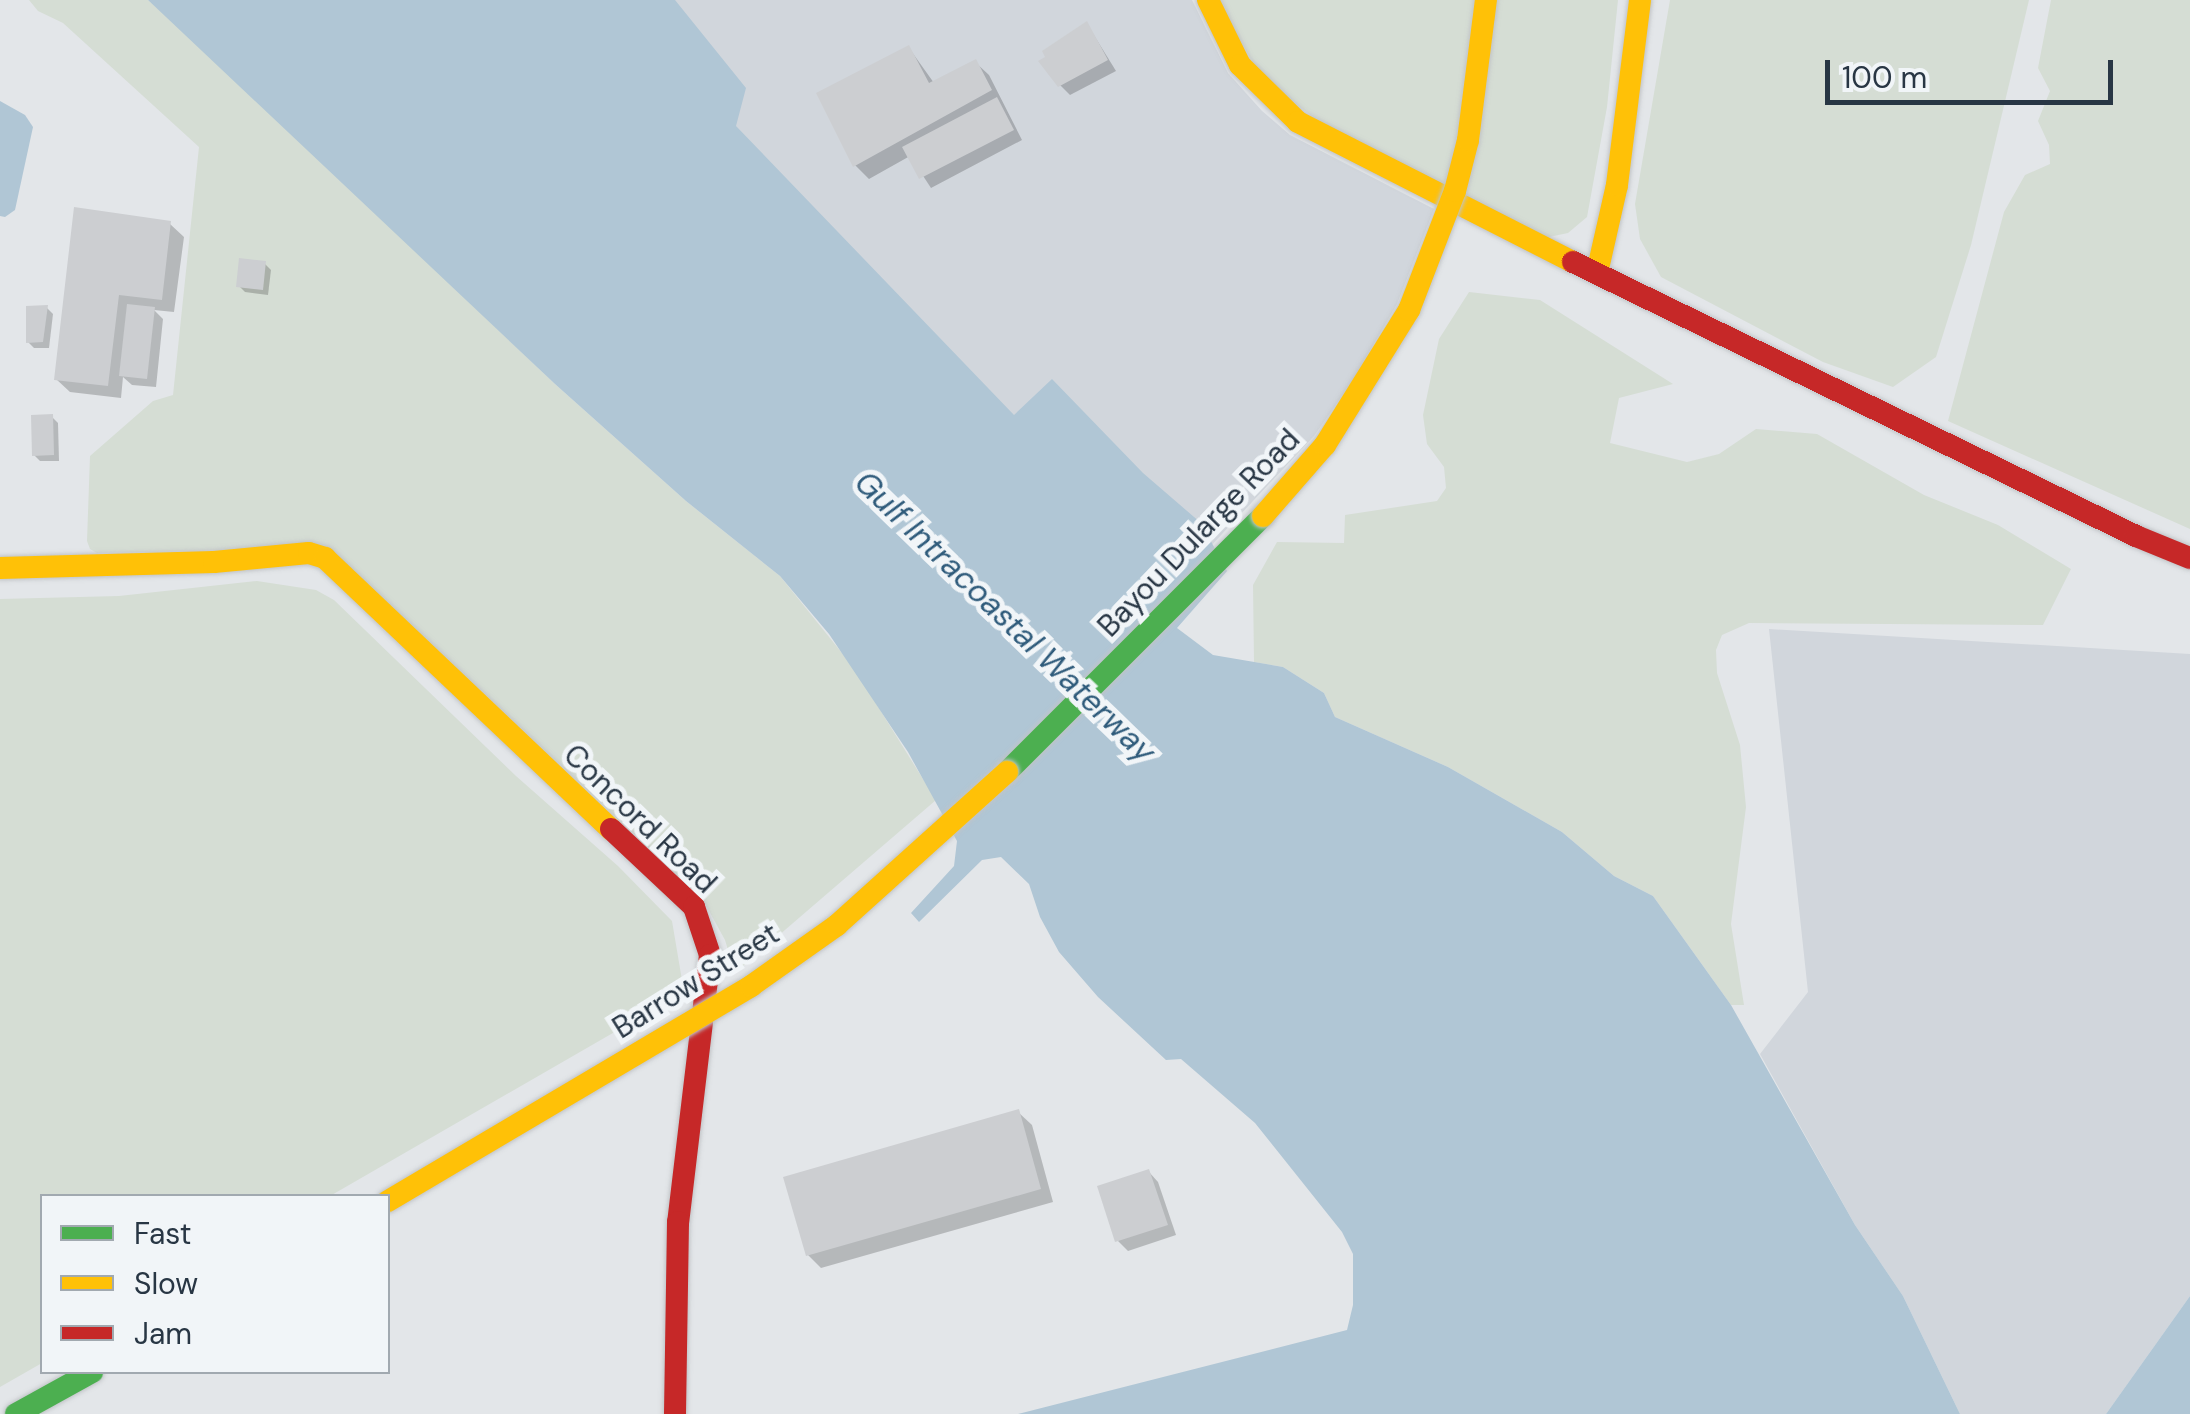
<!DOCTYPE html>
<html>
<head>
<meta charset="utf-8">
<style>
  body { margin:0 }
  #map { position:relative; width:2190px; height:1414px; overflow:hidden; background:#e3e6e9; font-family:"DM Sans",sans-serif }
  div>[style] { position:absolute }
  .built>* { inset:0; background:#d1d6dc }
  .green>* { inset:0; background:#d5ddd4 }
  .water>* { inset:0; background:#b0c6d5 }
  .shadow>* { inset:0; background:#0003 }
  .building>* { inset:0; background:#ccced1 }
  .roads { filter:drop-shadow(0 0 2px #c1c4c7) drop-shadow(0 0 2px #c1c4c7) }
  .fast>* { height:22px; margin:-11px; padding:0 11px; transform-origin:11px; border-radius:11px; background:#4caf50 }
  .slow>* { height:22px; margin:-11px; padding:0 11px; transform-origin:11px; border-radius:11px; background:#ffc107 }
  .jam>* { height:22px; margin:-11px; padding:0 11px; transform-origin:11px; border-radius:11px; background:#c62828 }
  .bridges { filter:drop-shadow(0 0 2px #c1c4c7) drop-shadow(0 0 2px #c1c4c7) }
  .slow-bridge>* { height:22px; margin:-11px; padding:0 11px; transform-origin:11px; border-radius:11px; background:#ffc107 }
  span { translate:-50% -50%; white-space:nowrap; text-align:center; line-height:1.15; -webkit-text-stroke:10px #f1f5f8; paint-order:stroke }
  .street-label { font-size:30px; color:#283644 }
  .water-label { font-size:32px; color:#2f5b7b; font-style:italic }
  .legend { position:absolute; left:40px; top:1194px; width:350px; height:180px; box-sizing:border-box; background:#f1f5f8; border:2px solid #a1a9b0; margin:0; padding:12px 18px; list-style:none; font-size:30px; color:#283644 }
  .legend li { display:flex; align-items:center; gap:20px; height:50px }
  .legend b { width:50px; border:2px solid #a1a9b0 }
  .scale { position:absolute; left:1825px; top:60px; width:288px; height:45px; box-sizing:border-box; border:5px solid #283644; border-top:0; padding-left:12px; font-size:30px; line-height:35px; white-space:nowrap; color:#283644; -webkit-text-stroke:8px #f1f5f8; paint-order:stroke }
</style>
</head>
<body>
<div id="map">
  <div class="built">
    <i style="clip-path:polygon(570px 0,1192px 0,1228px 73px,1262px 111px,1290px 135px,1434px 209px,1397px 304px,1351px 383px,1314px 436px,1207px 550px,994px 488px)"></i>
    <i style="clip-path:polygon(1769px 629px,2190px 654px,2190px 1296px,2106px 1414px,1960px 1414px,1903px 1296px,1855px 1225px,1760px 1054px,1808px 992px)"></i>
  </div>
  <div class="green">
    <i style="clip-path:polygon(29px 0,148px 0,188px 34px,555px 384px,686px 501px,780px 576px,854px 668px,936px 800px,735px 973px,725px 940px,703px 900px,354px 570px,235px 550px,97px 553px,90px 549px,87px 541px,90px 456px,153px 401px,173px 395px,199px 147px,63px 23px,38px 11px)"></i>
    <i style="clip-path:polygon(1216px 0,1618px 0,1607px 107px,1587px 217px,1568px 233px,1544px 238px,1353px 147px,1263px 79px)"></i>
    <i style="clip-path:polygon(1670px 0,2029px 0,1971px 245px,1936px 357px,1893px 387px,1823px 362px,1661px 277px,1640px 239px,1635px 204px)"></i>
    <i style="clip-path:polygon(2051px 0,2190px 0,2190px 529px,1948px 421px,2004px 212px,2025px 175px,2050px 164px,2049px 145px,2038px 121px,2050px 91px,2038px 68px)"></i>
    <i style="clip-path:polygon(1469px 292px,1540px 300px,1673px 384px,1619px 398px,1610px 443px,1687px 462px,1719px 454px,1756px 429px,1817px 434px,1924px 495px,1998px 525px,2071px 569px,2043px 625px,1749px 623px,1722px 635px,1716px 650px,1717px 673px,1740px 745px,1746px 807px,1731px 924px,1744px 1005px,1731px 1005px,1653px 896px,1614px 876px,1562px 832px,1448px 767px,1335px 717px,1324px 693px,1283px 667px,1254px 662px,1253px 585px,1277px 542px,1344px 543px,1345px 515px,1437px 501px,1446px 488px,1444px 467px,1427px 444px,1423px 415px,1439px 339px)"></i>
    <i style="clip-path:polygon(257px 581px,316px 590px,334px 600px,516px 776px,618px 866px,672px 921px,684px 992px,330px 1196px,42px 1196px,42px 1363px,0 1387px,0 599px,119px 596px)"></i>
  </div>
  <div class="water">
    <i style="clip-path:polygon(148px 0,675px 0,746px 88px,736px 126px,1014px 415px,1052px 379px,1143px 473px,1201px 523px,1227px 571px,1177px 628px,1213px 655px,1283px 667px,1324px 693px,1335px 717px,1448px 767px,1562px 832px,1614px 876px,1653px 896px,1731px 1005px,1855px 1225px,1903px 1296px,1960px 1414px,1018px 1414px,1347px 1330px,1353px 1305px,1353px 1254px,1342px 1232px,1255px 1123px,1181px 1059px,1166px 1060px,1098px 997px,1059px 952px,1040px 917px,1029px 884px,1001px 857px,982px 860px,919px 922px,911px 913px,954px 866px,957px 841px,908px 752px,829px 634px,780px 576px,686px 501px,555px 384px)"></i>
    <i style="clip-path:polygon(0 101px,25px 115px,33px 127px,15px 210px,5px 217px,0 216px)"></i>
    <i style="clip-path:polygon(2190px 1296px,2190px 1414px,2106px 1414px)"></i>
  </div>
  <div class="shadow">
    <i style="clip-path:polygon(1087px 24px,1116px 71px,1070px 95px,1060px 85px)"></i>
    <i style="clip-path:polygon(909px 48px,934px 83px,975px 62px,989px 75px,1022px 140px,931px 188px,910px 156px,869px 179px,855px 165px)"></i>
    <i style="clip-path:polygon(170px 224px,184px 237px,174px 312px,154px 310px,163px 319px,156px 387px,132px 385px,123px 377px,121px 398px,70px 392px,56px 379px)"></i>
    <i style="clip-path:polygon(265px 264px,271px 270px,268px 295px,245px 292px,239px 286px)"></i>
    <i style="clip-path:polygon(47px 308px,53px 314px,49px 348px,34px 348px,28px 342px)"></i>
    <i style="clip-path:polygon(52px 417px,58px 423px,59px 461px,40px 461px,34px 455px)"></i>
    <i style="clip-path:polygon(1018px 1112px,1032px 1125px,1053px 1202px,821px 1268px,808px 1255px)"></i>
    <i style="clip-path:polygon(1149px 1172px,1158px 1182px,1176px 1235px,1128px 1251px,1118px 1241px)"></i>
  </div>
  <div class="building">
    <i style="clip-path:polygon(1087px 21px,1108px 60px,1058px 87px,1038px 61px,1045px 57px,1042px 51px)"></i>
    <i style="clip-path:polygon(909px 45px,929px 83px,976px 59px,992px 90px,853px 167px,816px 93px)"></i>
    <i style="clip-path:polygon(997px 97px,1014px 130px,919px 179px,902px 147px)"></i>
    <i style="clip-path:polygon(74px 207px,171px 221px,162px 300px,119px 295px,108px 386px,54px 380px)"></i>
    <i style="clip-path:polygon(239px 258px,266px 261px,263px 290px,236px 287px)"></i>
    <i style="clip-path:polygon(127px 304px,155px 307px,147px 379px,119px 376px)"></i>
    <i style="clip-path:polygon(48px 305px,43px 342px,26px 343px,26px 306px)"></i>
    <i style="clip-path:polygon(53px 414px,54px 455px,32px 456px,31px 415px)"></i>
    <i style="clip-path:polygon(1019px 1109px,1041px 1189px,806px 1256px,783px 1177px)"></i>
    <i style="clip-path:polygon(1149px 1169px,1168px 1225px,1115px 1242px,1097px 1186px)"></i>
  </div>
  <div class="roads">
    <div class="fast">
      <i style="left:1007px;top:772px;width:362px;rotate:-45deg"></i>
      <i style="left:16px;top:1414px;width:87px;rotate:-28.9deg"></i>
    </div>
    <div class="slow">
      <i style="left:1208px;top:0;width:72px;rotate:63.8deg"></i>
      <i style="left:1240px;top:65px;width:81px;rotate:44.5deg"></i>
      <i style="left:1298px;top:122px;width:309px;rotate:27deg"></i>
      <i style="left:1597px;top:273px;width:90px;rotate:-77.2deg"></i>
      <i style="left:1617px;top:185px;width:186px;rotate:-82.9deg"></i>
      <i style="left:0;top:568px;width:214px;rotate:-1.6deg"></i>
      <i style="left:214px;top:562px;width:95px;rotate:-5.4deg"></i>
      <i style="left:309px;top:553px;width:17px;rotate:17deg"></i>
      <i style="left:325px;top:558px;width:394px;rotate:43.5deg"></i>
    </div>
    <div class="jam">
      <i style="left:1573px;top:262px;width:626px;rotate:25.95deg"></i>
      <i style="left:2136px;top:536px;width:58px;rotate:22.2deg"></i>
      <i style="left:611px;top:829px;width:114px;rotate:43.2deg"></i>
      <i style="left:694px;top:907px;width:51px;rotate:71.6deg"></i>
      <i style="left:710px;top:955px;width:269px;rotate:96.8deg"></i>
      <i style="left:678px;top:1222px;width:192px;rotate:90.9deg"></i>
    </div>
  </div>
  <div class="bridges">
    <div class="slow-bridge">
      <i style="left:1263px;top:516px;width:94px;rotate:-48.9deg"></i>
      <i style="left:1325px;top:445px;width:159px;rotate:-58.1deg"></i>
      <i style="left:1409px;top:310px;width:128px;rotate:-68.9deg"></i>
      <i style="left:1455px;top:191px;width:53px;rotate:-75.7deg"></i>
      <i style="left:1468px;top:140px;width:141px;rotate:-82.7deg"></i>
      <i style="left:388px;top:1201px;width:422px;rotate:-30.6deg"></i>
      <i style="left:751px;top:986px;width:105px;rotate:-35.3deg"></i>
      <i style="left:837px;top:925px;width:229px;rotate:-42deg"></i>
    </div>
  </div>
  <div class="street-label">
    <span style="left:1199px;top:533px;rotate:-46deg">Bayou Dularge Road</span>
    <span style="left:640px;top:819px;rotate:44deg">Concord Road</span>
    <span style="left:696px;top:981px;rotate:-32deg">Barrow Street</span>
  </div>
  <div class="water-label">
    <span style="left:1005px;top:617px;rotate:44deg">Gulf Intracoastal Waterway</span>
  </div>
  <ul class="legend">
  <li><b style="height:12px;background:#4caf50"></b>Fast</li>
  <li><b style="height:12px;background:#ffc107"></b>Slow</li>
  <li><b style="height:12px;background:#c62828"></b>Jam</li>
  </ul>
  <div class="scale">100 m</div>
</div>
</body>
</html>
